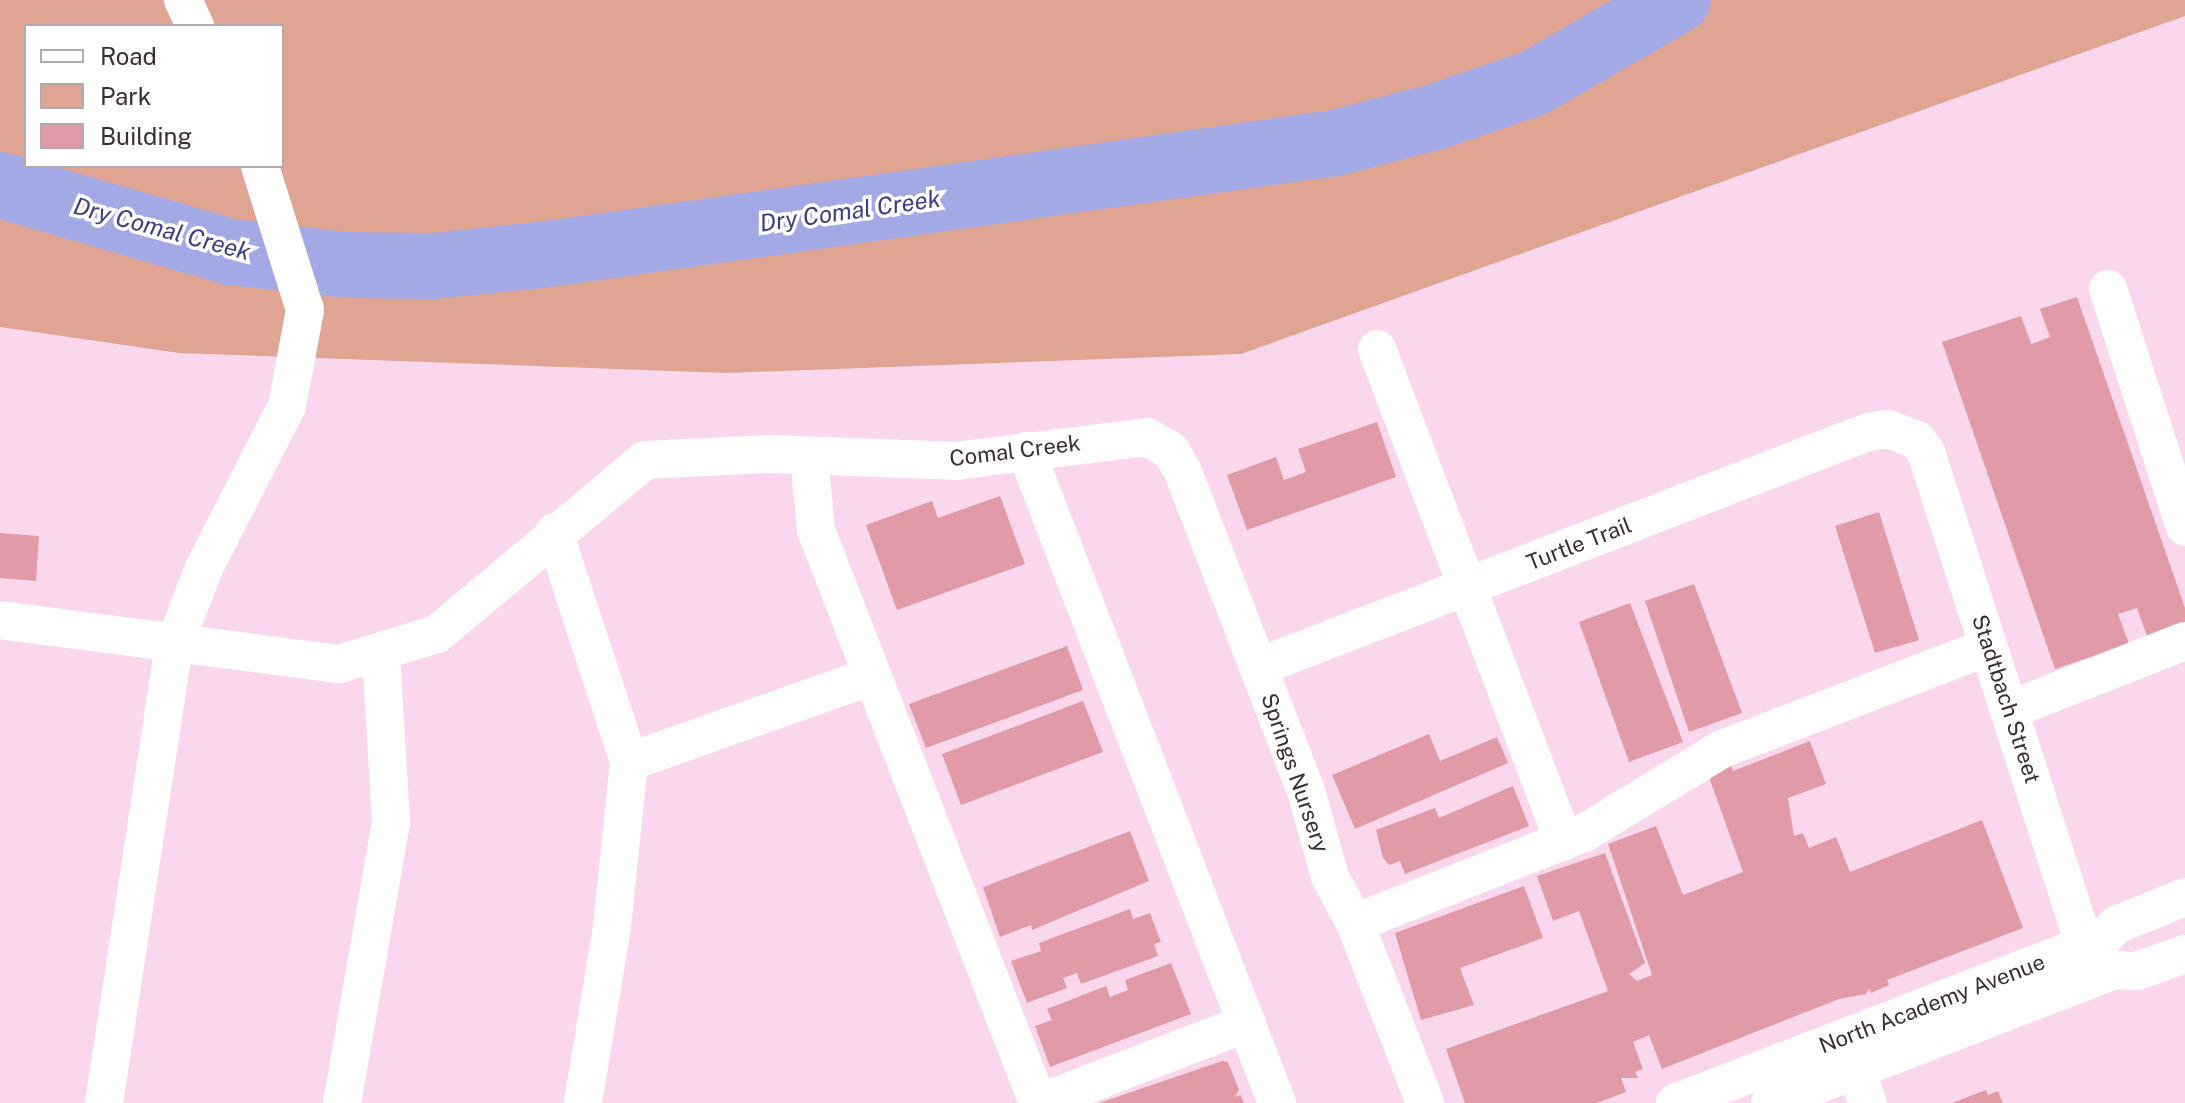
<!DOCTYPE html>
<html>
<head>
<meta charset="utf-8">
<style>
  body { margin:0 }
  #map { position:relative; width:2185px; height:1103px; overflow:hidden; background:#fbd7ee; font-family:"Public Sans",sans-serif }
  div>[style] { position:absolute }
  .green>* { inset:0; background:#e0a592 }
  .river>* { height:66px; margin:-33px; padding:0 33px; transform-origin:33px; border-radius:33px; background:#a3a9e4 }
  .building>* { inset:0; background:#e19ba7 }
  .minor>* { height:38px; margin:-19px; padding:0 19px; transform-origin:19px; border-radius:19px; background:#fff }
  span { translate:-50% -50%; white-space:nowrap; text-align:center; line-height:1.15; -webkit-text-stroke:7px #fff; paint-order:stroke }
  .street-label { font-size:22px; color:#3b2d36 }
  .water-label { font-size:24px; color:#3d3d83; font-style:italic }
  .legend { position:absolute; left:24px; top:24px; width:260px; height:144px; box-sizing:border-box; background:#fff; border:2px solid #b1abaf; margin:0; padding:10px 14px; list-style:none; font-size:24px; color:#3b2d36 }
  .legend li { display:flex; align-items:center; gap:16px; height:40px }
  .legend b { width:40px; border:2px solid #b1abaf }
</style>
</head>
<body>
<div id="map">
  <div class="green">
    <i style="clip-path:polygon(evenodd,0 0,2185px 0,2185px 16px,1241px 354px,725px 373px,179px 353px,0 327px,0 0,26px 26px,282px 26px,282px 166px,26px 166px,26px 26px)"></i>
  </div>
  <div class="river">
    <i style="left:0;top:185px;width:241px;rotate:16.2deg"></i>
    <i style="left:231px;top:252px;width:117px;rotate:6.4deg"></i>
    <i style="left:347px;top:265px;width:85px;rotate:0.7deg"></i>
    <i style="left:432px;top:266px;width:110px;rotate:-5.8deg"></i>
    <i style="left:541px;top:255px;width:802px;rotate:-8.03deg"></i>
    <i style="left:1335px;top:143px;width:106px;rotate:-14.7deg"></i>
    <i style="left:1438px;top:116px;width:102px;rotate:-19deg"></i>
    <i style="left:1534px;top:83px;width:166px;rotate:-30deg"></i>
  </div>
  <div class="building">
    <i style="clip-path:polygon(2077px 297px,2185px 608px,2185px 623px,2147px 636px,2137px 608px,2118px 614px,2129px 644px,2055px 669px,1942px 342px,2021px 316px,2031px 344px,2050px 337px,2040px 309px)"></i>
    <i style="clip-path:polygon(1377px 422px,1396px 477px,1247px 530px,1227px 475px,1276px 457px,1284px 480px,1306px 472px,1298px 449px)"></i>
    <i style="clip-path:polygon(1000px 496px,1025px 564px,897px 610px,866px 525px,932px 501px,938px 518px)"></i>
    <i style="clip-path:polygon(1879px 512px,1919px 640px,1875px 653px,1835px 526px)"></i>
    <i style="clip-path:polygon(0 533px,39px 536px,36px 581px,0 578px)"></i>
    <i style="clip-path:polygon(1694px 584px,1742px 713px,1689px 732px,1645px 601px)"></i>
    <i style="clip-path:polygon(1630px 603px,1683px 742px,1629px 762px,1579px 622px)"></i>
    <i style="clip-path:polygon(1067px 646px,1083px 690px,926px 748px,909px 704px)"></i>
    <i style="clip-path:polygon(1083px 701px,1103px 752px,961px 805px,942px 754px)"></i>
    <i style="clip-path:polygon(1429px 734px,1440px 761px,1497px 737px,1508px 763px,1355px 829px,1332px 775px)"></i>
    <i style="clip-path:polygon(1810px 741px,1826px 784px,1788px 798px,1794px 836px,1803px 833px,1809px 848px,1836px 837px,1850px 872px,1982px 820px,2023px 928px,1887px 980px,1889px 985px,1871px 993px,1869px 988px,1866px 994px,1839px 999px,1662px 1069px,1649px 1035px,1633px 1042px,1643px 1069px,1635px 1072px,1638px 1078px,1621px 1078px,1626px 1092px,1597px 1103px,1465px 1103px,1446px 1049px,1608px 991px,1579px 911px,1553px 921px,1537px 876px,1605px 853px,1645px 963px,1629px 974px,1637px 981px,1652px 975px,1608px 844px,1656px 826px,1683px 895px,1743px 872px,1708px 774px,1731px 765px,1733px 771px)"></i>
    <i style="clip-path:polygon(1513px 786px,1529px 826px,1405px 874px,1400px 861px,1389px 865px,1383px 858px,1376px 830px,1435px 808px,1439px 818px)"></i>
    <i style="clip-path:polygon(1130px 831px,1149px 881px,1032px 930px,1031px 925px,1000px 937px,983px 887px)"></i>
    <i style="clip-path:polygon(1524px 886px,1543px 938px,1460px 968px,1474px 1005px,1421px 1020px,1395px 933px)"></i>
    <i style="clip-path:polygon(1130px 909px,1133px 919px,1150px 913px,1161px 942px,1154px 944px,1158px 956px,1081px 984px,1077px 973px,1063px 978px,1067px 988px,1027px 1003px,1011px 961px,1041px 951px,1039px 943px)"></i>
    <i style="clip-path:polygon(1171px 963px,1191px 1014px,1050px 1067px,1035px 1026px,1052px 1020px,1047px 1009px,1106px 986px,1110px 997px,1128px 990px,1125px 980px)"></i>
    <i style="clip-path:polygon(1222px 1061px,1228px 1062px,1239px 1090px,1235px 1097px,1241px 1095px,1244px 1103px,1099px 1103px)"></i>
    <i style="clip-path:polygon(1986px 1090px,1988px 1095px,1998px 1091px,2003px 1103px,1952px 1103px)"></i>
  </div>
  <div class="minor">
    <i style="left:183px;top:0;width:29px;rotate:65deg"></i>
    <i style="left:2108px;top:289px;width:250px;rotate:72.1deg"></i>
    <i style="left:1377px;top:349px;width:527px;rotate:69.23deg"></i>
    <i style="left:1026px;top:451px;width:699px;rotate:68.94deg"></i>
    <i style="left:809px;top:456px;width:74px;rotate:84.6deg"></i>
    <i style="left:816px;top:530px;width:615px;rotate:68.82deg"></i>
    <i style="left:554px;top:532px;width:242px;rotate:71.9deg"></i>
    <i style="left:629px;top:762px;width:166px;rotate:95.9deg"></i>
    <i style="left:612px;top:927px;width:178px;rotate:99.4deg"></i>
    <i style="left:0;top:620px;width:342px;rotate:7.4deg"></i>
    <i style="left:339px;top:664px;width:102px;rotate:-17deg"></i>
    <i style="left:437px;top:634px;width:271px;rotate:-39.9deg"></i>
    <i style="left:645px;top:460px;width:123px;rotate:-2.8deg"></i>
    <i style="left:768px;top:454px;width:187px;rotate:2.1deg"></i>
    <i style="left:955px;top:461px;width:193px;rotate:-7.1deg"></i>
    <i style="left:1147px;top:437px;width:28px;rotate:30deg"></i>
    <i style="left:1171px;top:451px;width:24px;rotate:60deg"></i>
    <i style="left:1183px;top:472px;width:345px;rotate:68.9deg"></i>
    <i style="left:1307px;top:794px;width:86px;rotate:74.5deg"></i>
    <i style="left:1330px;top:877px;width:52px;rotate:61.5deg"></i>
    <i style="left:1355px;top:923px;width:193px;rotate:68.7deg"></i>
    <i style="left:1258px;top:667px;width:654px;rotate:-21.07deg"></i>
    <i style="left:1868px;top:432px;width:20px;rotate:-9deg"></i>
    <i style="left:1888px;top:429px;width:31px;rotate:21deg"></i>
    <i style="left:1917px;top:440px;width:15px;rotate:53deg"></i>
    <i style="left:1926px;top:452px;width:552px;rotate:72.19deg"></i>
    <i style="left:2009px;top:710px;width:189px;rotate:-21.4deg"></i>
    <i style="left:629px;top:762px;width:258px;rotate:-19.5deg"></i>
    <i style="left:1355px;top:923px;width:246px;rotate:-21.5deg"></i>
    <i style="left:1584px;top:833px;width:162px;rotate:-31.3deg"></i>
    <i style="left:1722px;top:749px;width:285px;rotate:-21deg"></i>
    <i style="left:1846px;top:1046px;width:61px;rotate:68.9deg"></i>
    <i style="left:104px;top:1103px;width:462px;rotate:-81.3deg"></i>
    <i style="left:174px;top:646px;width:84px;rotate:-69deg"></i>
    <i style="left:204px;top:568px;width:182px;rotate:-62.9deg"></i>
    <i style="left:287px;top:406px;width:98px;rotate:-79.4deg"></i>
    <i style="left:305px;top:310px;width:151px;rotate:-107.4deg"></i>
    <i style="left:342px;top:1103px;width:286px;rotate:-80.1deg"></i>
    <i style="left:391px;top:821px;width:170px;rotate:-93.4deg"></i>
    <i style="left:1039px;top:1103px;width:223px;rotate:-21deg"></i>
    <i style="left:1675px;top:1103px;width:459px;rotate:-21.1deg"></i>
    <i style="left:2103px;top:938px;width:18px;rotate:-45deg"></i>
    <i style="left:2116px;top:925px;width:74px;rotate:-22.1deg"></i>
    <i style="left:1770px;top:1103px;width:370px;rotate:-21.1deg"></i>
    <i style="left:2115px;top:970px;width:22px;rotate:3deg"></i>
    <i style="left:2137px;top:971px;width:51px;rotate:-19.5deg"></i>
  </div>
  <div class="street-label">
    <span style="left:1015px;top:451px;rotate:-7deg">Comal Creek</span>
    <span style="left:1579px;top:544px;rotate:-21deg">Turtle Trail</span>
    <span style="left:2006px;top:699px;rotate:72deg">Stadtbach Street</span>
    <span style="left:1295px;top:773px;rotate:71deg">Springs Nursery</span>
    <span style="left:1932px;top:1004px;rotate:-21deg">North Academy Avenue</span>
  </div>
  <div class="water-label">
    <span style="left:850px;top:211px;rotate:-8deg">Dry Comal Creek</span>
    <span style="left:162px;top:229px;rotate:15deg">Dry Comal Creek</span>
  </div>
  <ul class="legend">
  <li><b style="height:10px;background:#fff"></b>Road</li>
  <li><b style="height:22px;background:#e0a592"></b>Park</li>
  <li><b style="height:22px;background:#e19ba7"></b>Building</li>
  </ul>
</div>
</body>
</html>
